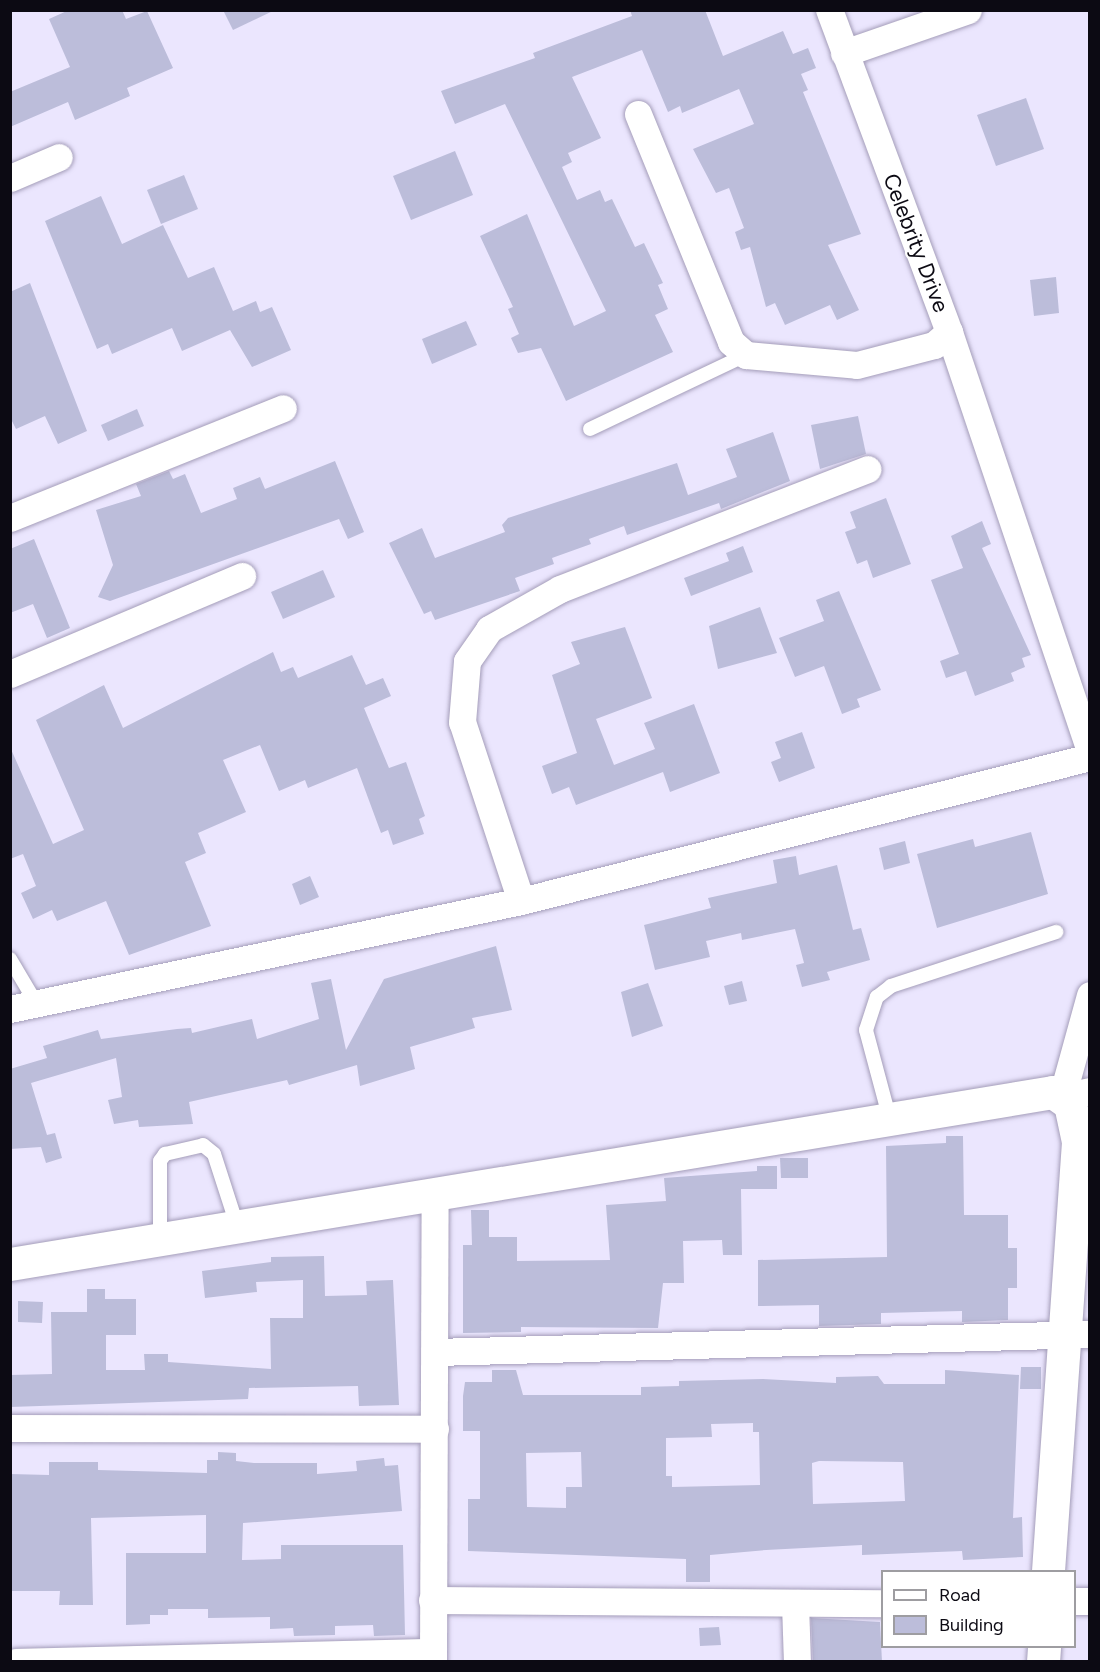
<!DOCTYPE html>
<html>
<head>
<meta charset="utf-8">
<style>
  body { margin:0 }
  #map { position:relative; width:1100px; height:1672px; overflow:hidden; background:#ebe6fe; font-family:Figtree,sans-serif }
  div>[style] { position:absolute }
  .building>* { inset:0; background:#bcbdda }
  .roads { filter:drop-shadow(0 0 2px #a49db9) drop-shadow(0 0 2px #a49db9) }
  .service>* { height:14px; margin:-7px; padding:0 7px; transform-origin:7px; border-radius:7px; background:#fff }
  .minor>* { height:27px; margin:-13.5px; padding:0 13.5px; transform-origin:13.5px; border-radius:13.5px; background:#fff }
  .tertiary>* { height:33px; margin:-16.5px; padding:0 16.5px; transform-origin:16.5px; border-radius:16.5px; background:#fff }
  span { translate:-50% -50%; white-space:nowrap; text-align:center; line-height:1.15; -webkit-text-stroke:4.5px #fff; paint-order:stroke }
  .street-label { font-size:22px; color:#0c0a13 }
  .frame { position:absolute; inset:0; border:12px solid #0c0a13; pointer-events:none }
  .legend { position:absolute; left:881px; top:1570px; width:195px; height:78px; box-sizing:border-box; background:#fff; border:2px solid #9e9da1; margin:0; padding:8px 10px; list-style:none; font-size:18px; color:#0c0a13 }
  .legend li { display:flex; align-items:center; gap:12px; height:30px }
  .legend b { width:30px; border:2px solid #9e9da1 }
</style>
</head>
<body>
<div id="map">
  <div class="building">
    <i style="clip-path:polygon(69px 10px,122px 10px,126px 19px,147px 11px,173px 68px,127px 88px,130px 96px,75px 120px,68px 102px,10px 127px,10px 92px,70px 67px,49px 19px)"></i>
    <i style="clip-path:polygon(223px 10px,275px 10px,233px 30px)"></i>
    <i style="clip-path:polygon(630px 10px,705px 10px,723px 56px,783px 31px,793px 54px,808px 48px,816px 68px,801px 74px,808px 90px,803px 92px,861px 234px,828px 245px,859px 310px,837px 320px,830px 305px,785px 325px,775px 303px,766px 307px,750px 247px,741px 250px,735px 232px,744px 228px,729px 188px,716px 193px,693px 149px,754px 124px,739px 89px,682px 113px,680px 106px,668px 112px,642px 50px,572px 77px,601px 138px,568px 153px,572px 162px,562px 167px,577px 200px,600px 190px,605px 202px,612px 199px,635px 247px,644px 243px,663px 283px,658px 285px,668px 309px,655px 315px,673px 352px,566px 401px,541px 348px,518px 353px,511px 338px,519px 334px,508px 309px,513px 307px,480px 236px,527px 214px,574px 326px,606px 311px,505px 104px,455px 124px,441px 91px,535px 58px,533px 53px,632px 16px)"></i>
    <i style="clip-path:polygon(1026px 98px,1044px 149px,996px 166px,977px 115px)"></i>
    <i style="clip-path:polygon(455px 151px,473px 195px,411px 220px,393px 176px)"></i>
    <i style="clip-path:polygon(184px 175px,198px 209px,161px 224px,147px 190px)"></i>
    <i style="clip-path:polygon(101px 196px,122px 244px,163px 225px,188px 278px,214px 267px,233px 311px,256px 301px,260px 312px,272px 307px,291px 350px,252px 367px,230px 330px,182px 351px,172px 328px,112px 354px,108px 344px,97px 349px,45px 221px)"></i>
    <i style="clip-path:polygon(1056px 277px,1059px 313px,1034px 316px,1030px 280px)"></i>
    <i style="clip-path:polygon(30px 283px,87px 431px,58px 444px,45px 416px,16px 429px,10px 417px,10px 292px)"></i>
    <i style="clip-path:polygon(466px 321px,477px 345px,432px 364px,422px 339px)"></i>
    <i style="clip-path:polygon(137px 409px,144px 426px,108px 441px,101px 425px)"></i>
    <i style="clip-path:polygon(858px 416px,866px 454px,820px 469px,811px 425px)"></i>
    <i style="clip-path:polygon(773px 432px,790px 481px,721px 509px,719px 503px,627px 535px,624px 526px,589px 539px,591px 544px,552px 558px,554px 564px,515px 578px,520px 591px,435px 620px,431px 611px,424px 614px,389px 543px,422px 528px,435px 558px,505px 532px,502px 525px,508px 518px,677px 463px,688px 495px,737px 477px,726px 449px)"></i>
    <i style="clip-path:polygon(335px 461px,364px 532px,348px 539px,339px 519px,110px 601px,98px 597px,113px 565px,96px 510px,141px 496px,136px 484px,169px 471px,173px 479px,185px 474px,201px 513px,237px 499px,233px 488px,260px 477px,265px 489px)"></i>
    <i style="clip-path:polygon(886px 498px,911px 564px,873px 578px,867px 560px,857px 564px,845px 532px,856px 528px,850px 512px)"></i>
    <i style="clip-path:polygon(982px 521px,991px 544px,982px 548px,1031px 655px,1022px 658px,1025px 667px,1011px 673px,1014px 681px,975px 696px,966px 671px,946px 678px,940px 661px,959px 654px,931px 580px,963px 568px,951px 536px)"></i>
    <i style="clip-path:polygon(34px 539px,70px 628px,47px 638px,33px 604px,10px 613px,10px 549px)"></i>
    <i style="clip-path:polygon(743px 546px,753px 572px,691px 596px,684px 578px,729px 561px,726px 553px)"></i>
    <i style="clip-path:polygon(323px 570px,335px 597px,283px 619px,271px 592px)"></i>
    <i style="clip-path:polygon(839px 591px,881px 690px,857px 699px,860px 707px,842px 714px,824px 666px,795px 677px,779px 638px,824px 621px,816px 600px)"></i>
    <i style="clip-path:polygon(760px 607px,777px 653px,718px 669px,709px 626px)"></i>
    <i style="clip-path:polygon(625px 627px,652px 698px,596px 719px,614px 765px,655px 749px,644px 723px,694px 704px,720px 773px,670px 792px,663px 772px,576px 805px,569px 787px,552px 794px,542px 766px,577px 753px,552px 675px,580px 664px,571px 642px)"></i>
    <i style="clip-path:polygon(273px 652px,281px 672px,293px 667px,298px 678px,352px 655px,366px 685px,383px 678px,391px 696px,364px 708px,389px 768px,406px 762px,425px 816px,419px 819px,424px 834px,393px 845px,388px 830px,381px 833px,357px 768px,308px 788px,305px 780px,279px 791px,260px 745px,223px 760px,246px 812px,198px 833px,206px 853px,185px 862px,211px 926px,129px 955px,106px 901px,57px 921px,52px 910px,33px 919px,21px 893px,36px 886px,23px 854px,10px 859px,10px 747px,53px 844px,84px 830px,36px 720px,104px 685px,123px 728px)"></i>
    <i style="clip-path:polygon(802px 732px,815px 768px,779px 782px,771px 762px,781px 758px,775px 742px)"></i>
    <i style="clip-path:polygon(1031px 832px,1048px 894px,937px 928px,917px 854px,973px 839px,975px 847px)"></i>
    <i style="clip-path:polygon(905px 841px,910px 863px,884px 870px,879px 848px)"></i>
    <i style="clip-path:polygon(796px 856px,799px 875px,837px 865px,853px 930px,861px 928px,870px 960px,827px 972px,830px 980px,802px 987px,796px 965px,804px 963px,795px 929px,742px 940px,741px 933px,706px 941px,710px 957px,655px 970px,644px 925px,711px 908px,708px 898px,777px 883px,773px 860px)"></i>
    <i style="clip-path:polygon(310px 876px,319px 897px,300px 905px,292px 884px)"></i>
    <i style="clip-path:polygon(496px 946px,512px 1010px,472px 1018px,475px 1028px,410px 1047px,415px 1069px,360px 1086px,357px 1065px,289px 1085px,287px 1080px,189px 1102px,193px 1124px,139px 1127px,138px 1120px,114px 1124px,108px 1100px,122px 1097px,116px 1058px,31px 1083px,47px 1135px,55px 1133px,62px 1158px,46px 1163px,41px 1147px,10px 1149px,10px 1069px,47px 1058px,43px 1046px,98px 1030px,101px 1039px,177px 1029px,191px 1028px,192px 1033px,252px 1019px,257px 1039px,319px 1019px,311px 983px,331px 979px,346px 1050px,384px 979px)"></i>
    <i style="clip-path:polygon(742px 981px,747px 1001px,729px 1005px,724px 986px)"></i>
    <i style="clip-path:polygon(648px 983px,663px 1026px,632px 1037px,621px 992px)"></i>
    <i style="clip-path:polygon(946px 1136px,963px 1136px,964px 1215px,1008px 1215px,1008px 1248px,1017px 1248px,1017px 1288px,1008px 1288px,1008px 1320px,962px 1322px,962px 1311px,881px 1313px,881px 1324px,819px 1326px,819px 1305px,758px 1306px,758px 1260px,887px 1257px,886px 1146px,946px 1143px)"></i>
    <i style="clip-path:polygon(780px 1158px,808px 1158px,808px 1178px,781px 1178px)"></i>
    <i style="clip-path:polygon(757px 1166px,777px 1166px,777px 1189px,741px 1189px,742px 1255px,723px 1255px,722px 1240px,683px 1241px,684px 1283px,663px 1283px,658px 1328px,521px 1327px,521px 1332px,463px 1333px,463px 1245px,472px 1245px,471px 1210px,489px 1210px,489px 1237px,517px 1237px,517px 1261px,610px 1260px,606px 1205px,666px 1201px,664px 1178px,757px 1171px)"></i>
    <i style="clip-path:polygon(324px 1256px,325px 1296px,367px 1295px,366px 1281px,393px 1280px,399px 1405px,359px 1406px,358px 1386px,249px 1388px,248px 1399px,10px 1407px,10px 1375px,52px 1374px,51px 1312px,87px 1312px,87px 1289px,105px 1289px,105px 1299px,136px 1299px,136px 1335px,106px 1335px,106px 1370px,145px 1370px,144px 1354px,168px 1354px,168px 1362px,271px 1369px,270px 1318px,303px 1318px,303px 1280px,256px 1282px,257px 1292px,205px 1298px,202px 1271px,271px 1262px,271px 1257px)"></i>
    <i style="clip-path:polygon(18px 1301px,43px 1302px,42px 1323px,18px 1322px)"></i>
    <i style="clip-path:polygon(1021px 1367px,1041px 1367px,1041px 1389px,1020px 1389px)"></i>
    <i style="clip-path:polygon(evenodd,492px 1370px,516px 1370px,523px 1395px,641px 1395px,641px 1387px,679px 1386px,679px 1381px,763px 1379px,836px 1383px,836px 1377px,878px 1376px,884px 1384px,945px 1384px,945px 1370px,1019px 1375px,1013px 1518px,1022px 1517px,1023px 1557px,963px 1560px,962px 1551px,862px 1555px,862px 1545px,766px 1550px,710px 1555px,710px 1582px,686px 1582px,686px 1559px,468px 1551px,468px 1499px,480px 1499px,480px 1431px,463px 1431px,463px 1396px,465px 1382px,492px 1382px,492px 1370px,753px 1423px,753px 1432px,759px 1432px,760px 1485px,672px 1487px,672px 1476px,666px 1476px,666px 1438px,712px 1437px,711px 1424px,753px 1423px,492px 1370px,581px 1452px,582px 1487px,566px 1487px,566px 1508px,527px 1507px,526px 1453px,581px 1452px,492px 1370px,819px 1461px,903px 1462px,905px 1501px,813px 1504px,812px 1463px,819px 1461px)"></i>
    <i style="clip-path:polygon(218px 1452px,236px 1453px,236px 1461px,254px 1463px,317px 1463px,317px 1474px,357px 1471px,356px 1461px,384px 1458px,385px 1466px,398px 1465px,402px 1511px,243px 1523px,242px 1560px,281px 1559px,281px 1545px,403px 1545px,405px 1635px,374px 1636px,373px 1625px,335px 1626px,335px 1635px,294px 1636px,293px 1628px,270px 1629px,270px 1617px,208px 1618px,208px 1609px,168px 1609px,168px 1615px,150px 1615px,150px 1624px,126px 1625px,126px 1553px,206px 1553px,206px 1515px,91px 1518px,93px 1605px,59px 1605px,60px 1591px,10px 1591px,10px 1474px,49px 1475px,49px 1462px,98px 1462px,98px 1470px,207px 1473px,207px 1460px,218px 1460px)"></i>
    <i style="clip-path:polygon(811px 1618px,880px 1622px,882px 1662px,813px 1662px)"></i>
    <i style="clip-path:polygon(719px 1627px,721px 1645px,700px 1646px,699px 1628px)"></i>
  </div>
  <div class="roads">
    <div class="service">
      <i style="left:590px;top:429px;width:173px;rotate:-25.4deg"></i>
      <i style="left:10px;top:959px;width:51px;rotate:59.4deg"></i>
      <i style="left:889px;top:1116px;width:89px;rotate:-105deg"></i>
      <i style="left:866px;top:1030px;width:35px;rotate:-72deg"></i>
      <i style="left:877px;top:997px;width:18px;rotate:-38deg"></i>
      <i style="left:891px;top:986px;width:174px;rotate:-18.1deg"></i>
      <i style="left:160px;top:1238px;width:77px;rotate:-90deg"></i>
      <i style="left:160px;top:1161px;width:9px;rotate:-54deg"></i>
      <i style="left:165px;top:1154px;width:39px;rotate:-13deg"></i>
      <i style="left:203px;top:1145px;width:14px;rotate:39deg"></i>
      <i style="left:214px;top:1154px;width:75px;rotate:72.1deg"></i>
    </div>
    <div class="minor">
      <i style="left:844px;top:53px;width:131px;rotate:-19.1deg"></i>
      <i style="left:638px;top:114px;width:246px;rotate:67.8deg"></i>
      <i style="left:731px;top:342px;width:20px;rotate:41deg"></i>
      <i style="left:746px;top:355px;width:111px;rotate:5.1deg"></i>
      <i style="left:857px;top:365px;width:80px;rotate:-14.6deg"></i>
      <i style="left:934px;top:345px;width:20px;rotate:-41deg"></i>
      <i style="left:949px;top:332px;width:344px;rotate:-110.4deg"></i>
      <i style="left:10px;top:178px;width:53px;rotate:-23.2deg"></i>
      <i style="left:949px;top:332px;width:442px;rotate:71.4deg"></i>
      <i style="left:10px;top:518px;width:294px;rotate:-21.9deg"></i>
      <i style="left:10px;top:674px;width:252px;rotate:-22.9deg"></i>
      <i style="left:521px;top:901px;width:188px;rotate:-108.2deg"></i>
      <i style="left:462px;top:722px;width:61px;rotate:-85.3deg"></i>
      <i style="left:467px;top:661px;width:39px;rotate:-55deg"></i>
      <i style="left:489px;top:629px;width:81px;rotate:-29.4deg"></i>
      <i style="left:560px;top:589px;width:330px;rotate:-21.3deg"></i>
      <i style="left:1090px;top:995px;width:106px;rotate:105.4deg"></i>
      <i style="left:1062px;top:1097px;width:29px;rotate:-12deg"></i>
      <i style="left:10px;top:1009px;width:522px;rotate:-11.93deg"></i>
      <i style="left:521px;top:901px;width:587px;rotate:-14.2deg"></i>
      <i style="left:435px;top:1352px;width:655px;rotate:-1.57deg"></i>
      <i style="left:10px;top:1428px;width:425px;rotate:0.1deg"></i>
      <i style="left:432px;top:1600px;width:450px;rotate:0.4deg"></i>
      <i style="left:1074px;top:1601px;width:16px"></i>
      <i style="left:795px;top:1603px;width:59px;rotate:88.1deg"></i>
      <i style="left:16px;top:1662px;width:417px;rotate:-1.4deg"></i>
      <i style="left:433px;top:1662px;width:467px;rotate:-89.8deg"></i>
    </div>
    <div class="tertiary">
      <i style="left:10px;top:1264px;width:1057px;rotate:-9.36deg"></i>
      <i style="left:1053px;top:1092px;width:21px;rotate:35deg"></i>
      <i style="left:1070px;top:1104px;width:39px;rotate:78deg"></i>
      <i style="left:1078px;top:1142px;width:431px;rotate:94deg"></i>
      <i style="left:1043px;top:1662px;width:16px;rotate:-86deg"></i>
    </div>
  </div>
  <div class="street-label">
    <span style="left:916px;top:243px;rotate:69deg">Celebrity Drive</span>
  </div>
  <div class="frame"></div>
  <ul class="legend">
  <li><b style="height:8px;background:#fff"></b>Road</li>
  <li><b style="height:16px;background:#bcbdda"></b>Building</li>
  </ul>
</div>
</body>
</html>
